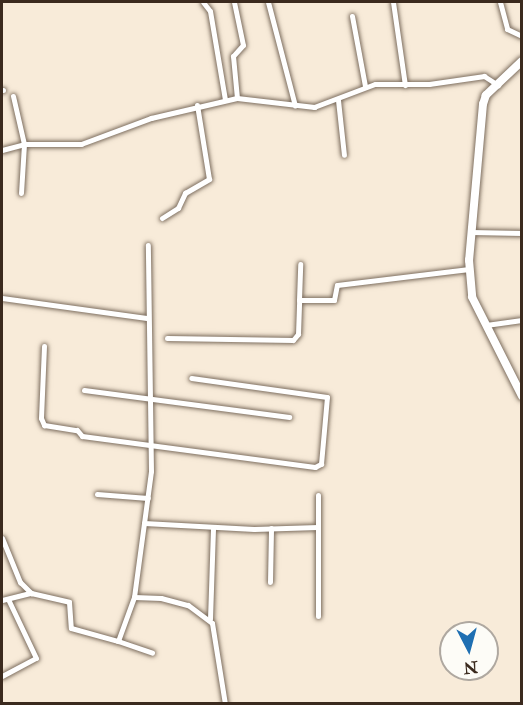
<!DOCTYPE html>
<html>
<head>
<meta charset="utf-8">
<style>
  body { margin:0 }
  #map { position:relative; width:523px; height:705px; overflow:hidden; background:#f8ebd9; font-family:"IM FELL Double Pica",serif }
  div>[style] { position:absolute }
  .roads { filter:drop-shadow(0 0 2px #7d6e5f) drop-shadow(0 0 2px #7d6e5f) }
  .street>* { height:5px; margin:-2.5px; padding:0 2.5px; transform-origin:2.5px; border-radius:2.5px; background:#fff }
  .secondary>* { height:8px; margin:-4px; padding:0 4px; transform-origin:4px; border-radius:4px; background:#fff }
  span { translate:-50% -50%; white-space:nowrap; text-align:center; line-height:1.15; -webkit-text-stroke:4.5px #fdfcf7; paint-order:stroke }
  .frame { position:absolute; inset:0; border:3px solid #3b2a1e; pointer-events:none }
  .north { position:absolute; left:439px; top:621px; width:60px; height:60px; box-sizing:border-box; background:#fdfcf7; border:2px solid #afa8a0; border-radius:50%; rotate:174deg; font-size:16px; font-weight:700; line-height:24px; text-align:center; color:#3b2a1e }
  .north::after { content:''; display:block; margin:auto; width:21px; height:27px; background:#1f6fb2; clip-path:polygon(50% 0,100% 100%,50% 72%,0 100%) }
</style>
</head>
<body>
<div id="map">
  <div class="roads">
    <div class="street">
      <i style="left:203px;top:2px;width:11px;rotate:52deg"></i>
      <i style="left:210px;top:11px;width:90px;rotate:80.4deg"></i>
      <i style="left:234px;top:2px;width:44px;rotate:78.2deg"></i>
      <i style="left:243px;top:45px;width:15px;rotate:132deg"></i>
      <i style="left:233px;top:56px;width:42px;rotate:84.6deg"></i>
      <i style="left:268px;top:2px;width:107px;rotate:75.4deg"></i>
      <i style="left:393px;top:2px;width:84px;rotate:81.8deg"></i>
      <i style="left:500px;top:2px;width:28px;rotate:75deg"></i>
      <i style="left:507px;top:29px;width:17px;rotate:25deg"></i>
      <i style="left:352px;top:16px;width:71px;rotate:79.5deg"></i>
      <i style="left:2px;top:90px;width:1px"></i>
      <i style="left:13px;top:96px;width:49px;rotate:77.1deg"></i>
      <i style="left:24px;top:144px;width:49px;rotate:93.5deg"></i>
      <i style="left:338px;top:100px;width:55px;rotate:83.8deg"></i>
      <i style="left:2px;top:150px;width:23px;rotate:-15deg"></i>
      <i style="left:24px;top:144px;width:57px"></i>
      <i style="left:81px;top:144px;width:75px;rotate:-20.4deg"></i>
      <i style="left:151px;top:118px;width:88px;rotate:-13.1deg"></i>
      <i style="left:237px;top:98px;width:78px;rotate:6.7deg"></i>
      <i style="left:314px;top:107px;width:65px;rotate:-20.7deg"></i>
      <i style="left:375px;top:84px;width:54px"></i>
      <i style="left:429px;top:84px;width:56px;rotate:-8.3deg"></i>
      <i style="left:484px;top:76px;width:17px;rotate:33deg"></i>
      <i style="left:162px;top:218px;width:19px;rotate:-32deg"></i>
      <i style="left:178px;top:208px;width:17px;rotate:-65deg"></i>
      <i style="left:185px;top:193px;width:28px;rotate:-30deg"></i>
      <i style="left:209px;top:179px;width:75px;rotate:-99.2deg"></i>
      <i style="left:471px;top:232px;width:51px;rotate:1.1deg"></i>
      <i style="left:2px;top:298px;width:146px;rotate:7.9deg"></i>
      <i style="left:299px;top:300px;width:36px;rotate:-88deg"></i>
      <i style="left:486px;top:325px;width:36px;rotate:-8deg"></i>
      <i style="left:167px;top:338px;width:126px;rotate:0.9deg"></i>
      <i style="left:293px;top:340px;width:8px;rotate:-50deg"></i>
      <i style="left:298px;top:334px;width:34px;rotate:-88deg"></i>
      <i style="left:299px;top:300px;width:35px"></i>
      <i style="left:334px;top:300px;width:15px;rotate:-79deg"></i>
      <i style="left:337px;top:285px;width:133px;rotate:-6.9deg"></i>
      <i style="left:44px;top:346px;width:72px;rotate:92.4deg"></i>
      <i style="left:41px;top:418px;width:8px;rotate:67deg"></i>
      <i style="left:44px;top:425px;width:33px;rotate:9deg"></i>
      <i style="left:77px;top:430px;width:8px;rotate:50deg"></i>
      <i style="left:82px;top:436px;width:235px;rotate:7.6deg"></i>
      <i style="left:315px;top:467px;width:7px;rotate:-27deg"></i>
      <i style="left:321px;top:464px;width:67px;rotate:-84.9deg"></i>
      <i style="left:327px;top:397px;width:137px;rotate:-172deg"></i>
      <i style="left:84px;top:390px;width:207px;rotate:7.5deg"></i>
      <i style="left:97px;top:494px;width:51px;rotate:4.5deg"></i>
      <i style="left:318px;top:495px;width:121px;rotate:90deg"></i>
      <i style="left:144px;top:523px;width:110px;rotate:3.1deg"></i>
      <i style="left:254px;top:529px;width:64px;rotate:-1.8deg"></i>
      <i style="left:2px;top:538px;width:48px;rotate:67.8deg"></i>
      <i style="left:20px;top:582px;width:16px;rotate:45deg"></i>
      <i style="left:270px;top:582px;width:54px;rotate:-88.9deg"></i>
      <i style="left:134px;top:597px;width:127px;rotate:-82.3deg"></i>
      <i style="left:151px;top:471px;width:226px;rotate:-90.8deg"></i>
      <i style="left:2px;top:600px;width:30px;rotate:-14deg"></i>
      <i style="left:31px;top:593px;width:39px;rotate:13deg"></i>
      <i style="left:69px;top:602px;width:26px;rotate:86deg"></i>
      <i style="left:71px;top:628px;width:49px;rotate:15.5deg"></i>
      <i style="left:118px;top:641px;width:47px;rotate:-70deg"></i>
      <i style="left:134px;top:597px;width:27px;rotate:2deg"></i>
      <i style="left:161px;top:598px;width:28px;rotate:15deg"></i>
      <i style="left:188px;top:605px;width:30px;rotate:37deg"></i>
      <i style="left:212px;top:623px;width:82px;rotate:80.9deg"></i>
      <i style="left:210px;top:619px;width:91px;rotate:-88.1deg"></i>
      <i style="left:118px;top:641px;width:36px;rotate:19deg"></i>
      <i style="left:2px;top:676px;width:38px;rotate:-28deg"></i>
      <i style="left:36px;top:658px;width:65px;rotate:-115.4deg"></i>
    </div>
    <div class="secondary">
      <i style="left:522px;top:61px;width:50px;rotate:136.6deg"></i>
      <i style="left:486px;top:95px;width:9px;rotate:108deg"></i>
      <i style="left:483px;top:104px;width:157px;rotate:95.1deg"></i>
      <i style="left:469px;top:260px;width:37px;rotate:85deg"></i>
      <i style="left:472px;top:297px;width:111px;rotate:63.2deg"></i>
    </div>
  </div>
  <div class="frame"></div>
  <div class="north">N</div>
</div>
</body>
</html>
